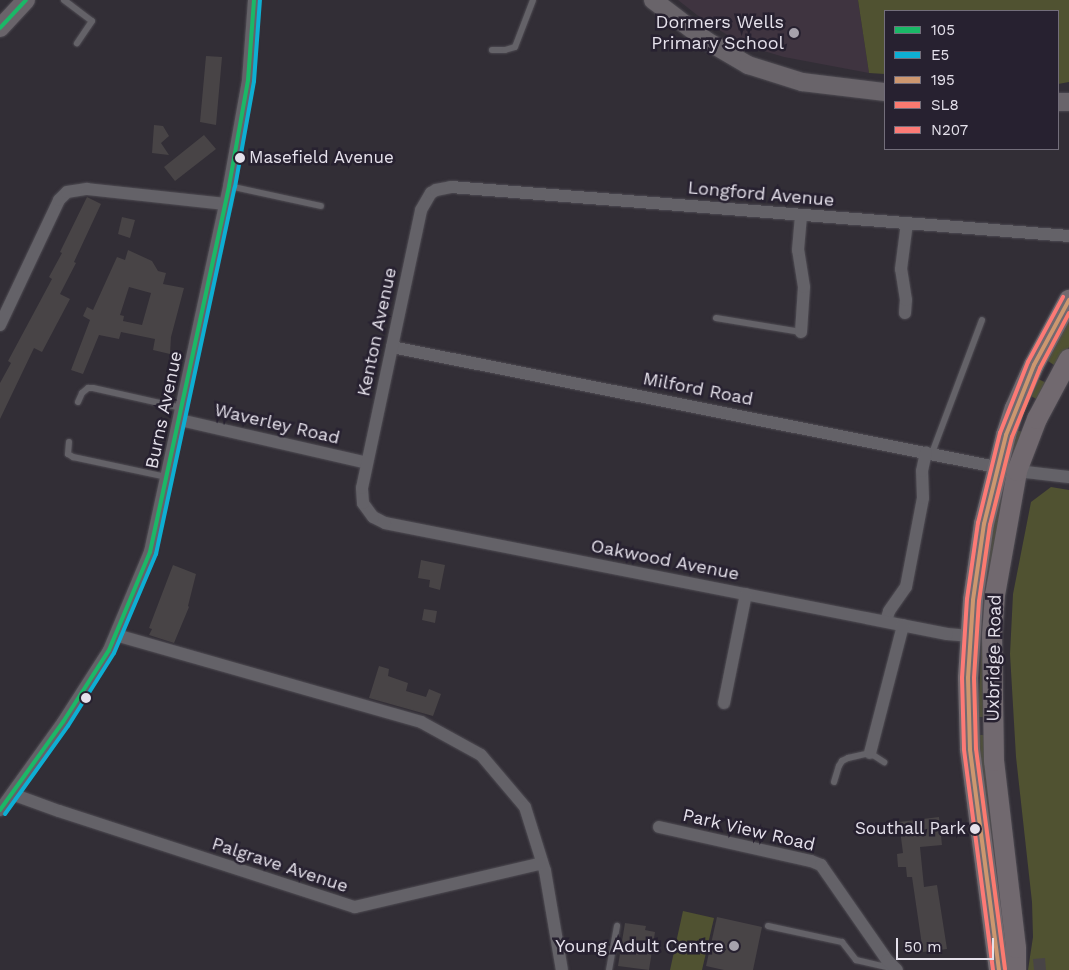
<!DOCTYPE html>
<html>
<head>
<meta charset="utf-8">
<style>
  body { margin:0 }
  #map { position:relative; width:1069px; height:970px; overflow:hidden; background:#322e36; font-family:"Work Sans",sans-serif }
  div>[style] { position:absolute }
  .education>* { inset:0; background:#3f3440 }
  .green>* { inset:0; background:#505231 }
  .building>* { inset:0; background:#484446 }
  .roads { filter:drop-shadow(0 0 1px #4f4c53) drop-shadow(0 0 1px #4f4c53) }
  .lane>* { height:6px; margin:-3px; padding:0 3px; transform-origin:3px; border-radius:3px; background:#646268 }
  .street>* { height:12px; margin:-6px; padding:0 6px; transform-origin:6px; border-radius:6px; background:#646268 }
  .secondary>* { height:18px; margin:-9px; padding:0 9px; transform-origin:9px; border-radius:9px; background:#69646a }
  .primary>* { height:20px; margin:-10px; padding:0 10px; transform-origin:10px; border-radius:10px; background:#71696f }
  .bus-1>* { height:4px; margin:-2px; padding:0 2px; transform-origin:2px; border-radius:2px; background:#1ab867 }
  .bus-2>* { height:4px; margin:-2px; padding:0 2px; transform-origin:2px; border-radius:2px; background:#0dafd3 }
  .bus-3>* { height:4px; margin:-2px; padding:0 2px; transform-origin:2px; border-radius:2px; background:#cd976f }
  .bus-4>* { height:4px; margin:-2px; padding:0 2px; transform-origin:2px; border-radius:2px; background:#fb7a70 }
  .bus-5>* { height:4px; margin:-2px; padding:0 2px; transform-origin:2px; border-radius:2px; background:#fc7a76 }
  .dots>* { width:14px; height:14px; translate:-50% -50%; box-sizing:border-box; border:2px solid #272130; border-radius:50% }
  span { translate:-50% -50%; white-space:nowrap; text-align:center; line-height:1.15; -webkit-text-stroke:5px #272130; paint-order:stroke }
  .bus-label { font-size:17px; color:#e5e1eb }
  .left { translate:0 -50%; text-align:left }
  .right { translate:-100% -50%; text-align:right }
  .poi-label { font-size:18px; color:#e5e1eb }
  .street-label { font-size:18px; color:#e5e1eb }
  .legend { position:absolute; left:884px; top:10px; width:175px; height:140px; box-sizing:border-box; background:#272130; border:1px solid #736e7b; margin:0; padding:6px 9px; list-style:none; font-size:15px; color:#e5e1eb }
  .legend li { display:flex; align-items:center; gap:10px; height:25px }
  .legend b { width:25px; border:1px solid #736e7b }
  .scale { position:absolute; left:896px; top:938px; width:98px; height:22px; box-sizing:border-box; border:2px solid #e5e1eb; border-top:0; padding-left:6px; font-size:15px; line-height:18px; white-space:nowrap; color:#e5e1eb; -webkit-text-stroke:4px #272130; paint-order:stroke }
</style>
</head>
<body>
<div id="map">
  <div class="education">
    <i style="clip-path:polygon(678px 0,858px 0,869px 73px,784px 57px,744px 45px,706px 22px)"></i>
  </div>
  <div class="green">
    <i style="clip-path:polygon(858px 0,1069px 0,1069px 82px,1058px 84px,1058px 11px,885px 11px,885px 74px,869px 73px)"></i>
    <i style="clip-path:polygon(1069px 316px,1069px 347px,1060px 362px,1054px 365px,1048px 361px,1047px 356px)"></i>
    <i style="clip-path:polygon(1038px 379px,1049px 384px,1040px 401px,1029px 395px)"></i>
    <i style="clip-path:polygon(1017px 430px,1024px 433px,985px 717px,978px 717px,985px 575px,993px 529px)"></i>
    <i style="clip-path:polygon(1051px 487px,1069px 490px,1069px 970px,1028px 970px,1033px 937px,1032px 902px,1016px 757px,1010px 654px,1013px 594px,1031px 502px)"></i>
    <i style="clip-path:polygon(978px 735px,987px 735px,998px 880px,987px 818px)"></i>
    <i style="clip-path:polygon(683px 911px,714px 918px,702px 970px,670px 970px)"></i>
  </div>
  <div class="building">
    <i style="clip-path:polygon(206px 56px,222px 57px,216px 125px,200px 122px)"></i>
    <i style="clip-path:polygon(154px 125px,163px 126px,169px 136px,161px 143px,169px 155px,152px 153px)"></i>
    <i style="clip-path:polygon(204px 135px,216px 149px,175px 181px,164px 167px)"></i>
    <i style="clip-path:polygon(87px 197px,101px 204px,74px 262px,76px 263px,60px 294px,70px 299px,42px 352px,34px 348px,0 419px,0 383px,11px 363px,8px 361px,52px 279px,49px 277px,62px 253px,60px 252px)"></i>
    <i style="clip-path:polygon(122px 217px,135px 220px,130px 238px,118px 234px)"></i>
    <i style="clip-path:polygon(evenodd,128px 250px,152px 261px,158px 271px,166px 273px,163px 284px,184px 288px,171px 337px,170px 354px,153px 350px,155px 339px,121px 332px,119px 339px,99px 335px,83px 374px,71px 370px,90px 320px,83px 316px,87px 307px,93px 310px,117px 257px,125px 260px,128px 250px,129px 287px,151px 293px,142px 325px,123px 321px,124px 316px,120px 315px,129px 287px)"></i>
    <i style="clip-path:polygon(421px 560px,445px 565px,440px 590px,429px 587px,430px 580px,418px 578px)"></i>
    <i style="clip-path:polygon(173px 565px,196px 574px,188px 606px,189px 607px,174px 643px,149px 635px,152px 629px,149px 628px)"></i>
    <i style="clip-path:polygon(424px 609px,437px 611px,435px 623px,422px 620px)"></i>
    <i style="clip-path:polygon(379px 666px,389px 669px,388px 676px,408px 683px,406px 691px,426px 697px,429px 689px,441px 694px,433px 716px,369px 698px)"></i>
    <i style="clip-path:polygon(939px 817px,942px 845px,920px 847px,924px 887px,937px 885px,947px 949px,923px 952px,912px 877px,907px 877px,906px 867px,898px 867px,897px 854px,903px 853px,899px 822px)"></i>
    <i style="clip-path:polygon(717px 917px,762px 927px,753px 970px,724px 970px,706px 966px)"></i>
    <i style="clip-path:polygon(625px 923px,646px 926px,645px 930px,655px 932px,649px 970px,618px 966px)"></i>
    <i style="clip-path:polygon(1045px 958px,1046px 970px,1034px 970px,1033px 959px)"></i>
  </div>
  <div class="roads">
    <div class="lane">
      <i style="left:64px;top:0;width:35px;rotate:37deg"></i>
      <i style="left:92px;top:21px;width:27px;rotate:124deg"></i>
      <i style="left:492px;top:50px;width:13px"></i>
      <i style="left:505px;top:50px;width:10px;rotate:-17deg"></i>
      <i style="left:515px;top:47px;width:50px;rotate:-69deg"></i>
      <i style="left:229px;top:186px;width:94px;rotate:12.3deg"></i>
      <i style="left:716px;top:318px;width:86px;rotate:9.4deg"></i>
      <i style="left:78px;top:402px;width:10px;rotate:-66deg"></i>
      <i style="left:82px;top:393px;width:8px;rotate:-40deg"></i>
      <i style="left:88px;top:388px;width:5px"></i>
      <i style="left:93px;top:388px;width:91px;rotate:12.7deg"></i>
      <i style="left:69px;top:442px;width:12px;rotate:95deg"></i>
      <i style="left:68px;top:454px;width:6px;rotate:31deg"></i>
      <i style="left:73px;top:457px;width:95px;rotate:12.1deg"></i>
      <i style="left:932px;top:453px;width:142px;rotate:-69.4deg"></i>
      <i style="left:834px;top:782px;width:17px;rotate:-73deg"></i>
      <i style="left:839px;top:766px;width:6px;rotate:-59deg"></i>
      <i style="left:842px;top:761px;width:7px;rotate:-27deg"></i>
      <i style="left:848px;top:758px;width:23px;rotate:-13deg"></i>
      <i style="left:870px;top:753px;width:17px;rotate:33deg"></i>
      <i style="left:768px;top:926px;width:76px;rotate:12.2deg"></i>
      <i style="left:842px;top:942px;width:23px;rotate:52deg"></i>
      <i style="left:856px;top:960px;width:36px;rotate:13deg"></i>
      <i style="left:609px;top:970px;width:45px;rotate:-79.7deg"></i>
    </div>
    <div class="street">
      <i style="left:905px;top:313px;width:13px;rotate:-86deg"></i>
      <i style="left:906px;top:300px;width:31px;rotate:-99deg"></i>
      <i style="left:901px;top:269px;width:46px;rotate:-82.6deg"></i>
      <i style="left:0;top:325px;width:138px;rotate:-64.7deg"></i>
      <i style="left:59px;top:200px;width:11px;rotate:-45deg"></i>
      <i style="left:67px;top:192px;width:20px;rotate:-9deg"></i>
      <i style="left:87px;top:189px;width:140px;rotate:6.2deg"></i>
      <i style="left:801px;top:332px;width:45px;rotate:-86.2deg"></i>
      <i style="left:804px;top:287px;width:37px;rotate:-99deg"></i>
      <i style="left:798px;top:250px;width:35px;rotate:-85deg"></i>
      <i style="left:392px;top:347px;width:616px;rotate:11.24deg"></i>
      <i style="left:180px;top:420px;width:192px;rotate:12.9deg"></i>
      <i style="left:1017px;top:471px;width:52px;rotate:6.6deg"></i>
      <i style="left:886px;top:621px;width:10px;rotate:-73deg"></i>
      <i style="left:889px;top:611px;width:29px;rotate:-55deg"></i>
      <i style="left:906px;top:587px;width:91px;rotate:-79.2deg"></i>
      <i style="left:923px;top:498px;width:27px;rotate:-92deg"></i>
      <i style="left:922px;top:471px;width:19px;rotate:-78deg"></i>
      <i style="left:116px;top:635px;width:317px;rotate:15.9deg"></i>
      <i style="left:421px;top:722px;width:68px;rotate:28.8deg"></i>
      <i style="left:481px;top:755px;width:68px;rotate:49.8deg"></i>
      <i style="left:525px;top:807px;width:67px;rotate:72.6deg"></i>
      <i style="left:545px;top:871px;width:100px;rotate:80.3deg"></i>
      <i style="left:970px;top:636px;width:23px;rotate:-175deg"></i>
      <i style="left:947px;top:634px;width:573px;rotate:-168.83deg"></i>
      <i style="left:385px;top:523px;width:13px;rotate:-153deg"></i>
      <i style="left:373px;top:517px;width:17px;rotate:-126deg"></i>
      <i style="left:363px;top:503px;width:15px;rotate:-94deg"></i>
      <i style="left:362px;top:488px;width:284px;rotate:-78deg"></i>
      <i style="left:421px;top:210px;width:20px;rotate:-60deg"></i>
      <i style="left:431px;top:193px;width:6px;rotate:-31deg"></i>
      <i style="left:436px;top:190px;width:15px;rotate:-11deg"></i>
      <i style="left:451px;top:187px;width:620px;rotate:4.53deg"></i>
      <i style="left:724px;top:703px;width:111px;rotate:-78.6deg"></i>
      <i style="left:870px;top:753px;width:132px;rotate:-75.5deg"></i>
      <i style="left:12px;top:794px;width:50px;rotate:19.9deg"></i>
      <i style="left:59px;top:811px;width:311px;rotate:18deg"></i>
      <i style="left:355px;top:907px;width:192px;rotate:-13.2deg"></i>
      <i style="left:0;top:810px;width:108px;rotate:-54.4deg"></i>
      <i style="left:63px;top:722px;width:85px;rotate:-57.4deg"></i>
      <i style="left:109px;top:650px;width:106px;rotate:-67.3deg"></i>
      <i style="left:150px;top:552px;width:374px;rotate:-77.8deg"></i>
      <i style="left:229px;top:186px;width:108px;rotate:-79.8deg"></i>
      <i style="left:248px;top:80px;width:80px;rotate:-85.7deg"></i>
      <i style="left:659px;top:827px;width:156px;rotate:12.6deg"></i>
      <i style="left:811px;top:861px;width:11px;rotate:22deg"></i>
      <i style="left:821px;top:865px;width:116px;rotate:55.2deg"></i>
      <i style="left:887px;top:960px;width:14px;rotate:45deg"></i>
    </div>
    <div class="secondary">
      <i style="left:653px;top:0;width:68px;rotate:37.2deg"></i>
      <i style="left:707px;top:41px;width:48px;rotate:30.3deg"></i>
      <i style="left:748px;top:65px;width:57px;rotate:17.5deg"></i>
      <i style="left:802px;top:82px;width:84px;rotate:6.9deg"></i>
      <i style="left:0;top:28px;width:38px;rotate:-47deg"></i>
      <i style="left:1058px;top:102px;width:11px"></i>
    </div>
    <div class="primary">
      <i style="left:999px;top:970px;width:223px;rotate:-97.5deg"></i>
      <i style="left:970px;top:749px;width:71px;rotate:-91.6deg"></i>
      <i style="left:968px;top:678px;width:78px;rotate:-86.3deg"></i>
      <i style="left:973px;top:600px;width:77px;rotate:-81.8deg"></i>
      <i style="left:984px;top:524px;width:92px;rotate:-76.1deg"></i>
      <i style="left:1006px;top:435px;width:28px;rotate:-72deg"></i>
      <i style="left:1015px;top:408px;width:47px;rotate:-66.2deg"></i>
      <i style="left:1034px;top:365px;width:74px;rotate:-61.7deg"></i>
      <i style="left:1016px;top:970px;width:22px;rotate:-90deg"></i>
      <i style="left:1016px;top:948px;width:188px;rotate:-96.7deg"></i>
      <i style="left:994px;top:761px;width:126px;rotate:-90.9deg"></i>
      <i style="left:992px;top:635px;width:40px;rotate:-85.7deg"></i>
      <i style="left:995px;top:595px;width:126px;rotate:-79.9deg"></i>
      <i style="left:1017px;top:471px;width:56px;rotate:-69deg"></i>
      <i style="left:1037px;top:419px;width:68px;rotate:-61.9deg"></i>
    </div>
  </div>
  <div class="bus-1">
    <i style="left:0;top:28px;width:38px;rotate:-47deg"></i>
    <i style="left:0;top:810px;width:108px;rotate:-54.4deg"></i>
    <i style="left:63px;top:722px;width:85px;rotate:-57.4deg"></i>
    <i style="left:109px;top:650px;width:106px;rotate:-67.3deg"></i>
    <i style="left:150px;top:552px;width:374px;rotate:-77.8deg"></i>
    <i style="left:229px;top:186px;width:108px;rotate:-79.8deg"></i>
    <i style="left:248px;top:80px;width:80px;rotate:-85.7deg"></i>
  </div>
  <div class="bus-2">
    <i style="left:5px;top:814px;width:108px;rotate:-54.4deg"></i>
    <i style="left:68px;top:726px;width:86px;rotate:-57.8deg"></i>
    <i style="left:114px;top:653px;width:108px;rotate:-67deg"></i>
    <i style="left:156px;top:554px;width:375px;rotate:-77.9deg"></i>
    <i style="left:235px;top:187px;width:108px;rotate:-79.8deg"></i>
    <i style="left:254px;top:81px;width:81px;rotate:-85.8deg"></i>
  </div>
  <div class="bus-3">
    <i style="left:999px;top:970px;width:223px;rotate:-97.5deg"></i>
    <i style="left:970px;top:749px;width:71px;rotate:-91.6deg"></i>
    <i style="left:968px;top:678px;width:78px;rotate:-86.3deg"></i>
    <i style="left:973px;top:600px;width:77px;rotate:-81.8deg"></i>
    <i style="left:984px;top:524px;width:92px;rotate:-76.1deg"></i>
    <i style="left:1006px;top:435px;width:75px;rotate:-68.2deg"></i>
    <i style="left:1034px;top:365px;width:74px;rotate:-61.7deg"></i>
  </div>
  <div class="bus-4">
    <i style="left:1005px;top:969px;width:222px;rotate:-97.5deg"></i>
    <i style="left:976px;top:749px;width:71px;rotate:-91.6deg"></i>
    <i style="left:974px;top:678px;width:77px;rotate:-86.3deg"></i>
    <i style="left:979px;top:601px;width:77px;rotate:-81.8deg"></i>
    <i style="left:990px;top:525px;width:91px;rotate:-76deg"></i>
    <i style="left:1012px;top:437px;width:74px;rotate:-67.9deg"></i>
    <i style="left:1040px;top:368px;width:62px;rotate:-62.2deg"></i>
  </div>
  <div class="bus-5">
    <i style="left:993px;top:970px;width:223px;rotate:-97.5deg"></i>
    <i style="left:964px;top:749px;width:71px;rotate:-91.6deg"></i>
    <i style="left:962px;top:678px;width:79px;rotate:-86.4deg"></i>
    <i style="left:967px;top:599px;width:77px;rotate:-81.8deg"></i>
    <i style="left:978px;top:523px;width:93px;rotate:-76.3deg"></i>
    <i style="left:1000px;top:433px;width:76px;rotate:-68.5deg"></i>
    <i style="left:1028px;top:362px;width:74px;rotate:-61.7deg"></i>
  </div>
  <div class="dots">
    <i style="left:794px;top:33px;background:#a6a2ac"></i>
    <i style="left:240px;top:158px;background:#e5e1eb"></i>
    <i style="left:86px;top:698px;background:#e5e1eb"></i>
    <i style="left:975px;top:829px;background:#e5e1eb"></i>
    <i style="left:734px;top:946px;background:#a6a2ac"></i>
  </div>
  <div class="bus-label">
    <span class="left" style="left:249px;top:158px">Masefield Avenue</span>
    <span class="right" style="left:966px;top:829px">Southall Park</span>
  </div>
  <div class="poi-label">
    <span class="right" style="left:784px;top:33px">Dormers Wells<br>Primary School</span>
    <span class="right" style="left:724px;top:946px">Young Adult Centre</span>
  </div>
  <div class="street-label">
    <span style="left:761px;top:194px;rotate:5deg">Longford Avenue</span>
    <span style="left:377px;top:332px;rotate:-78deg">Kenton Avenue</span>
    <span style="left:698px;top:389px;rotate:11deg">Milford Road</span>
    <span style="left:164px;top:410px;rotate:-78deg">Burns Avenue</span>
    <span style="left:277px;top:424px;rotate:13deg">Waverley Road</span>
    <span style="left:665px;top:560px;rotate:11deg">Oakwood Avenue</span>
    <span style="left:994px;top:658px;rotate:-89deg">Uxbridge Road</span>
    <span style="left:749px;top:830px;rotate:13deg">Park View Road</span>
    <span style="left:280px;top:865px;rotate:18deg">Palgrave Avenue</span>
  </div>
  <ul class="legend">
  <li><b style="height:6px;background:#1ab867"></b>105</li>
  <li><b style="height:6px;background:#0dafd3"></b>E5</li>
  <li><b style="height:6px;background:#cd976f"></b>195</li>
  <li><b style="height:6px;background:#fb7a70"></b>SL8</li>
  <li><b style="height:6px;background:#fc7a76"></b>N207</li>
  </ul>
  <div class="scale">50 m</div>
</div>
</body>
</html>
